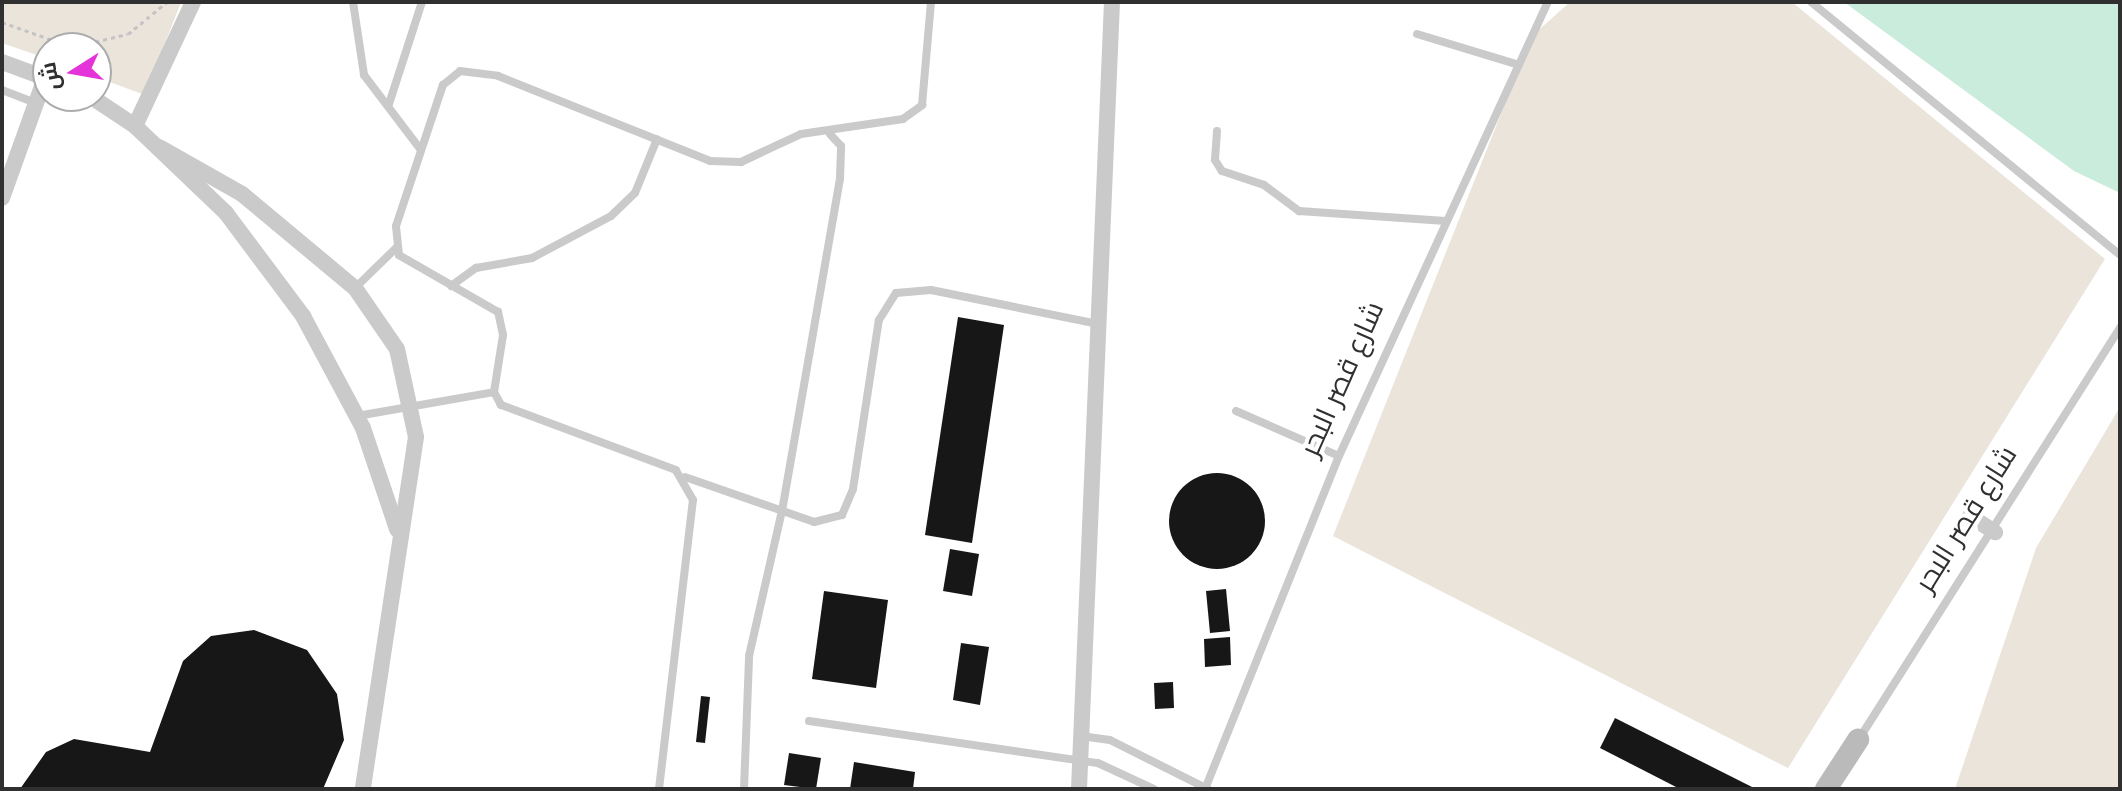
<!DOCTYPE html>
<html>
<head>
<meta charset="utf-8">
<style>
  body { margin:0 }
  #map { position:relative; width:2122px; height:791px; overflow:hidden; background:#fff; font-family:"Nunito Sans",Cairo,sans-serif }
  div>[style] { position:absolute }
  .green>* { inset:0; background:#eae4db }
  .water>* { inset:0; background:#caecdc }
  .building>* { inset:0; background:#171717 }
  .round { border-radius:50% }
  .path>* { height:3px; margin-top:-1.5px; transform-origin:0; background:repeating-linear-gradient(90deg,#c4c4c4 0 4px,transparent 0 8px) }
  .lane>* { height:8px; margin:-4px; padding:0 4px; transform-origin:4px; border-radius:4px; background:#cacaca }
  .street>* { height:16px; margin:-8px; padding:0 8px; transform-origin:8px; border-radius:8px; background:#cacaca }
  .secondary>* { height:22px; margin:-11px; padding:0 11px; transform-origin:11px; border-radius:11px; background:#bababa }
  span { translate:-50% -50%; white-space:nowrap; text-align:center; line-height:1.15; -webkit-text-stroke:8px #fff; paint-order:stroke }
  .street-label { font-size:28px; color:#303030 }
  .frame { position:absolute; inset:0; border:4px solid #303030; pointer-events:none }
  .north { position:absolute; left:32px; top:32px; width:80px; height:80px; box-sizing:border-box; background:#fff; border:2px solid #acacac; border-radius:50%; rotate:259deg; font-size:22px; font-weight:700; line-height:32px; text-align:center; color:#303030 }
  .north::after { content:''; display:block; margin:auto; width:28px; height:36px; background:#e434d9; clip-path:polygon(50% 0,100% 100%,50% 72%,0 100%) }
</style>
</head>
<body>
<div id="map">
  <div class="green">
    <i style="clip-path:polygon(2px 2px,181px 2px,145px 95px,96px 77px,96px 48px,48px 48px,48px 59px,2px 43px)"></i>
    <i style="clip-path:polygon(1570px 2px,1792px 2px,2105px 259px,1788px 768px,1333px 536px,1532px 36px)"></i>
    <i style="clip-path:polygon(2120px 407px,2120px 789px,1955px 789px,2036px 548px)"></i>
  </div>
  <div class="water">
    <i style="clip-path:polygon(1844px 2px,2120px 2px,2120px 193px,2074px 171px)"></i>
  </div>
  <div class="building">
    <i style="clip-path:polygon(958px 317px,1004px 325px,972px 543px,925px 535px)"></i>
    <i class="round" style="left:1169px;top:473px;width:96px;height:96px"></i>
    <i style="clip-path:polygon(950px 549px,979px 554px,972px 596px,943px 591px)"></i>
    <i style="clip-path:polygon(1226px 589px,1230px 631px,1210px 633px,1206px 591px)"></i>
    <i style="clip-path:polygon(824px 591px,888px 600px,876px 688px,812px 679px)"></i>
    <i style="clip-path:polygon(254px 630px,307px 650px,337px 694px,344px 740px,323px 789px,20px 789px,46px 752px,74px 739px,150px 752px,183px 661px,211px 636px)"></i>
    <i style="clip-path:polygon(1230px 637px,1231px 665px,1205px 667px,1204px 639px)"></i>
    <i style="clip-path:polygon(961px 643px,989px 647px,980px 705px,953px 700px)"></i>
    <i style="clip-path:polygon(1173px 682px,1174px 708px,1155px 709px,1154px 683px)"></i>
    <i style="clip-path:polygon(701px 696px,710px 697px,705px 743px,696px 742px)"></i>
    <i style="clip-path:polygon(1615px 718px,1756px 789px,1680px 789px,1600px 748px)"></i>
    <i style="clip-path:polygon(789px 753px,821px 758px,816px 789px,784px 785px)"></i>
    <i style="clip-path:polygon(854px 762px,915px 772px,913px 789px,850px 789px)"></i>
  </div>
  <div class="path">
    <i style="left:2px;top:22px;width:74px;rotate:19.7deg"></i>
    <i style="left:72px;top:47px;width:57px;rotate:-13.1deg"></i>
    <i style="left:128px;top:34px;width:50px;rotate:-39.4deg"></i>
  </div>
  <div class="lane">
    <i style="left:353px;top:2px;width:74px;rotate:81.4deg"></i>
    <i style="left:364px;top:75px;width:94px;rotate:52.8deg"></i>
    <i style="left:1811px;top:2px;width:399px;rotate:39.3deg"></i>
    <i style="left:1417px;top:34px;width:103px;rotate:16.9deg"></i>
    <i style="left:2px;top:90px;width:36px;rotate:21deg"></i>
    <i style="left:389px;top:104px;width:107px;rotate:-72.1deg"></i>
    <i style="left:1217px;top:131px;width:29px;rotate:94deg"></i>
    <i style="left:1215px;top:160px;width:13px;rotate:58deg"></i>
    <i style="left:1222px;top:171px;width:44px;rotate:18.4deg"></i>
    <i style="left:1264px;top:185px;width:44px;rotate:36.6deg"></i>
    <i style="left:1299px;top:211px;width:147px;rotate:3.9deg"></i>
    <i style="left:451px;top:286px;width:31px;rotate:-36deg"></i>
    <i style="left:476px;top:268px;width:57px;rotate:-10.1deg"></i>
    <i style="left:532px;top:258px;width:89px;rotate:-28deg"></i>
    <i style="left:611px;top:216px;width:33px;rotate:-44deg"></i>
    <i style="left:635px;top:193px;width:58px;rotate:-67.8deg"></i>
    <i style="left:355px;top:288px;width:59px;rotate:-44.3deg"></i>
    <i style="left:1236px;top:411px;width:112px;rotate:23.6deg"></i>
    <i style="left:357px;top:416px;width:139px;rotate:-9.9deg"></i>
    <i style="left:685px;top:477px;width:137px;rotate:19.2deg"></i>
    <i style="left:814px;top:522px;width:29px;rotate:-14deg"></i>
    <i style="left:842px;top:515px;width:28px;rotate:-67deg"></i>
    <i style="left:853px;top:489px;width:171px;rotate:-81.3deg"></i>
    <i style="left:879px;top:320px;width:32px;rotate:-58deg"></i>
    <i style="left:896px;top:293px;width:35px;rotate:-5deg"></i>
    <i style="left:931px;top:290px;width:170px;rotate:11.5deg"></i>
    <i style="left:809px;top:721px;width:292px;rotate:8.3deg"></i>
    <i style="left:1098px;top:763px;width:62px;rotate:24.9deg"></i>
    <i style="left:1081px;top:736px;width:29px;rotate:8deg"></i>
    <i style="left:1110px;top:740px;width:110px;rotate:26.6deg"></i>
    <i style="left:1859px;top:739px;width:487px;rotate:-57.6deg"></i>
    <i style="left:659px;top:789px;width:291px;rotate:-83.3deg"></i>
    <i style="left:693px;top:500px;width:34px;rotate:-120deg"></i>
    <i style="left:676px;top:470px;width:187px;rotate:-159.6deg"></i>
    <i style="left:501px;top:405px;width:15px;rotate:-118deg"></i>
    <i style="left:494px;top:392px;width:58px;rotate:-81deg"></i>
    <i style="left:503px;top:335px;width:24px;rotate:-102deg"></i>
    <i style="left:498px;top:312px;width:114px;rotate:-150.1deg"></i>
    <i style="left:399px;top:255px;width:29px;rotate:-96deg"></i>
    <i style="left:396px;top:226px;width:149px;rotate:-71.6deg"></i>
    <i style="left:443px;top:85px;width:22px;rotate:-39deg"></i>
    <i style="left:460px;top:71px;width:38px;rotate:7deg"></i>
    <i style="left:498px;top:76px;width:228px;rotate:21.8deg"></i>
    <i style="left:710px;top:161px;width:31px;rotate:2deg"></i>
    <i style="left:741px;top:162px;width:66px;rotate:-25deg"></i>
    <i style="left:801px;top:134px;width:103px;rotate:-8.4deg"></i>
    <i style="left:903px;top:119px;width:24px;rotate:-36deg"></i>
    <i style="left:922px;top:105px;width:103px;rotate:-85deg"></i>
    <i style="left:744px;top:789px;width:133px;rotate:-87.8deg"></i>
    <i style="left:749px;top:656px;width:149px;rotate:-77.2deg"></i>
    <i style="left:782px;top:511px;width:338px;rotate:-80.1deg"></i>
    <i style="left:840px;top:178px;width:32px;rotate:-88deg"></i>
    <i style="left:841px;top:146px;width:16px;rotate:-133deg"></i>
    <i style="left:1205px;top:789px;width:359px;rotate:-68.1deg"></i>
    <i style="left:1339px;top:456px;width:500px;rotate:-65.3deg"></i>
  </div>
  <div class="street">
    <i style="left:2px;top:62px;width:49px;rotate:20.3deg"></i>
    <i style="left:90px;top:96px;width:54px;rotate:33.7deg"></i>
    <i style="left:135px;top:126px;width:126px;rotate:43.7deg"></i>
    <i style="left:226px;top:213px;width:129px;rotate:53.2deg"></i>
    <i style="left:303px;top:316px;width:127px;rotate:61.8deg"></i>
    <i style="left:363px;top:428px;width:107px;rotate:71.4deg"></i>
    <i style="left:135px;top:126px;width:137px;rotate:-64.9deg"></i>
    <i style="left:159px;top:147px;width:95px;rotate:29.5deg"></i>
    <i style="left:242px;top:194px;width:147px;rotate:39.8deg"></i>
    <i style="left:355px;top:288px;width:74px;rotate:55.5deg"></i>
    <i style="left:397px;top:349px;width:90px;rotate:77.8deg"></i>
    <i style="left:416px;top:437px;width:356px;rotate:98.6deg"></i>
    <i style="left:2px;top:198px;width:127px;rotate:-70.3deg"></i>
    <i style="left:1970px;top:516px;width:30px;rotate:33deg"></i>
    <i style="left:1079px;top:789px;width:788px;rotate:-87.6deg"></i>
  </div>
  <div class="secondary">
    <i style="left:1826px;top:789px;width:59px;rotate:-56.9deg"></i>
  </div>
  <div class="street-label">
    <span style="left:1342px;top:379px;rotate:-66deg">شارع قصر البحر</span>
    <span style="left:1966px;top:519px;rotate:-58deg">شارع قصر البحر</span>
  </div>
  <div class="frame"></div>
  <div class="north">ش</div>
</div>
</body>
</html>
